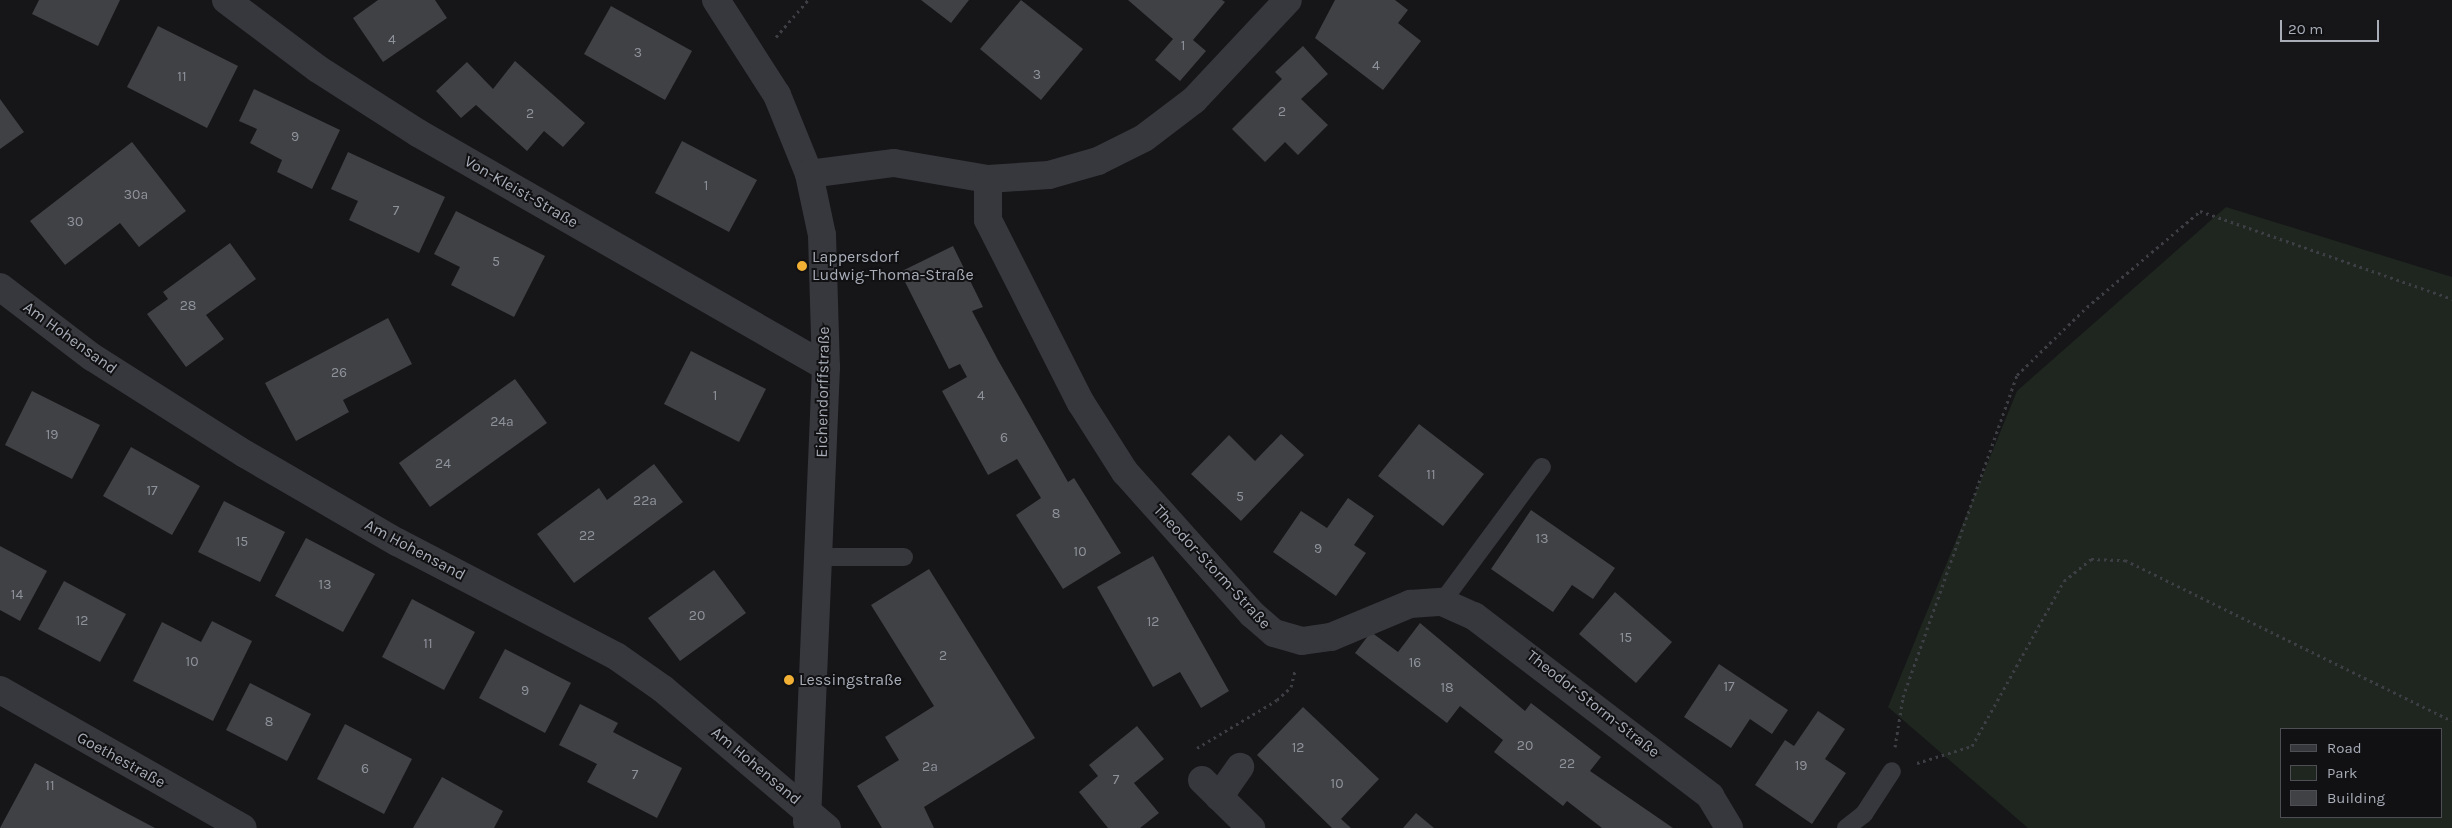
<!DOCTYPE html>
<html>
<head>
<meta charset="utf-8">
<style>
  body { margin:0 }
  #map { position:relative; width:2452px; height:828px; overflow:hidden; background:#161618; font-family:Karla,sans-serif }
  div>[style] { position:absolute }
  .green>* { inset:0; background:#1e261f }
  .building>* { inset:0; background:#404145 }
  .path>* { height:3px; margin-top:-1.5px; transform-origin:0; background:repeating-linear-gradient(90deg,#3d3f44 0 2.5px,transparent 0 6.5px) }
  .lane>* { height:18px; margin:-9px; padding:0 9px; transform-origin:9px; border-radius:9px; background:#37383d }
  .street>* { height:28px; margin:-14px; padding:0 14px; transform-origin:14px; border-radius:14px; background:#37383d }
  .dots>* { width:14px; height:14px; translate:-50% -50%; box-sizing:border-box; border:2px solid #111113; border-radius:50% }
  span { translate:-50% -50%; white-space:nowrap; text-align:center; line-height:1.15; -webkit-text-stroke:4px #111113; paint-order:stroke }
  .number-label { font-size:14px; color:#8e929b }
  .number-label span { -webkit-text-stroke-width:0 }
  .street-label { font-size:16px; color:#a8adb8 }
  .poi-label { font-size:16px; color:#a8adb8 }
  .left { translate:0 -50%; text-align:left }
  .legend { position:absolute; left:2280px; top:728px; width:162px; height:90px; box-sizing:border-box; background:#111113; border:1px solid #4d4f55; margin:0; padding:6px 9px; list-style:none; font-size:15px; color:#a8adb8 }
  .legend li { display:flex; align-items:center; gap:10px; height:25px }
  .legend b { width:25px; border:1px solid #4d4f55 }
  .scale { position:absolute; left:2280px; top:20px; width:99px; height:22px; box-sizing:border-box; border:2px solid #a8adb8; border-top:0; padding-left:6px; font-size:15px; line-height:18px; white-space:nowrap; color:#a8adb8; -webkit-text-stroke:4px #111113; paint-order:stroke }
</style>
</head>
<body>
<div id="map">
  <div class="green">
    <i style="clip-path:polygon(evenodd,2226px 207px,2452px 277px,2452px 828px,2028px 828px,1888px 707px,2017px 391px,2226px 207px,2281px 729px,2441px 729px,2441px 817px,2281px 817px,2281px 729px)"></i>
  </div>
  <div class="building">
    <i style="clip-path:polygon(39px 0,120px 0,98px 46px,32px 14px)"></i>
    <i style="clip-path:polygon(378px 0,435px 0,447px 18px,383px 62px,353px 18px)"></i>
    <i style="clip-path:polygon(921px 0,969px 0,951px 23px)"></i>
    <i style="clip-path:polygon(1021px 0,1083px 49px,1041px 100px,980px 49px)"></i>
    <i style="clip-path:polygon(1128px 0,1222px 0,1225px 2px,1193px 40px,1206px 51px,1180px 81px,1155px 60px,1173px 39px)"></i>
    <i style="clip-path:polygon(1335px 0,1395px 0,1408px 10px,1398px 23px,1421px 41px,1383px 90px,1315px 38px)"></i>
    <i style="clip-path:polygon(611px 6px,692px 51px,665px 100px,584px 54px)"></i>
    <i style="clip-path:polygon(158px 26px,238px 66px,207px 128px,127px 87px)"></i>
    <i style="clip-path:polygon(1303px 46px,1328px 74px,1301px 99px,1328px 125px,1298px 155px,1285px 142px,1265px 162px,1232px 129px,1282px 79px,1275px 72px)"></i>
    <i style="clip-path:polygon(515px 61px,585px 123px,563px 147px,544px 131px,527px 151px,476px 105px,461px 118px,436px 91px,467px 62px,493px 89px)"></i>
    <i style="clip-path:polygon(254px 89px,340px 130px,312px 189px,277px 172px,282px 160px,250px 143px,257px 129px,239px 121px)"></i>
    <i style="clip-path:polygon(0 99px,24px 132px,0 149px)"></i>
    <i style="clip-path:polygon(682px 141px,757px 180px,729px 232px,655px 193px)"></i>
    <i style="clip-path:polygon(132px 142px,186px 211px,139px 247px,120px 223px,65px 265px,30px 221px)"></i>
    <i style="clip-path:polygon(348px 152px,445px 197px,419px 253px,349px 220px,358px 201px,331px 189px)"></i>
    <i style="clip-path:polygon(456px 211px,545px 256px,514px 317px,451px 285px,460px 267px,434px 254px)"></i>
    <i style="clip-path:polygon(230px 243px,256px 279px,206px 315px,224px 339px,186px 367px,147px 314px,168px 299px,163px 292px)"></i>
    <i style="clip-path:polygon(953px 246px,983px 307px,972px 311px,998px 360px,1068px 482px,1074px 478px,1121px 553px,1063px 589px,1016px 515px,1041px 498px,1017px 459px,988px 475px,942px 391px,967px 377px,960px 364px,949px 369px,900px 272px)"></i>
    <i style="clip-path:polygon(388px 318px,412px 364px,343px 400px,349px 412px,296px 441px,265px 383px)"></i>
    <i style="clip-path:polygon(691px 351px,766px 389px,739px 442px,664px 404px)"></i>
    <i style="clip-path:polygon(515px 379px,547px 423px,430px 507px,399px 463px)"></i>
    <i style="clip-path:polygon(32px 391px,100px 425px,72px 479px,5px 445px)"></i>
    <i style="clip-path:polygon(1419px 424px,1484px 474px,1443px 526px,1378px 476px)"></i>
    <i style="clip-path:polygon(1281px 434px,1304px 455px,1241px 521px,1191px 474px,1229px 435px,1255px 461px)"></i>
    <i style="clip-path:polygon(131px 447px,200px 486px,172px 535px,103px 496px)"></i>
    <i style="clip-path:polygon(654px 464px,683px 502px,574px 583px,537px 534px,599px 488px,607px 500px)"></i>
    <i style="clip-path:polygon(1348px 498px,1374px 516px,1354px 545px,1366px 553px,1336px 596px,1273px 552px,1301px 511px,1327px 528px)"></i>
    <i style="clip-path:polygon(224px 501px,285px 532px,260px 582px,198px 552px)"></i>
    <i style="clip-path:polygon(1531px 510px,1615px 568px,1593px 599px,1572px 585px,1553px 612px,1491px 569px)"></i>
    <i style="clip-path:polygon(306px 538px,375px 574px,343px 632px,275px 596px)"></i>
    <i style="clip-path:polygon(0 546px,47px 571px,20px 621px,0 610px)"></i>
    <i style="clip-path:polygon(1153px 556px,1229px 691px,1201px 708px,1180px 672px,1153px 687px,1097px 587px)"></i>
    <i style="clip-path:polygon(929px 569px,1035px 738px,924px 807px,934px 828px,882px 828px,857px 786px,899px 760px,885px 737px,934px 706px,871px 605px)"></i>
    <i style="clip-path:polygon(714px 570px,746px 613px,680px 661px,648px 618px)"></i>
    <i style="clip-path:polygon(64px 581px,126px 614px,100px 662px,38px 629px)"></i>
    <i style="clip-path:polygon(1615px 592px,1672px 642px,1636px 683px,1579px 634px)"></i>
    <i style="clip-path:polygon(412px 599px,475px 632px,444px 690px,382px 657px)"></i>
    <i style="clip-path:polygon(212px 621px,252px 641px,213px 721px,133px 681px,162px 622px,201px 642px)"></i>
    <i style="clip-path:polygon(1420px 623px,1525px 711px,1531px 703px,1601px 757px,1590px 771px,1673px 828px,1602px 828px,1567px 801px,1563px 806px,1494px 752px,1503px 740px,1460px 706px,1447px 723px,1355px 653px,1371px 632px,1398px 652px)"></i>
    <i style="clip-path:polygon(505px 649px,571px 683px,545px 733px,479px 698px)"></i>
    <i style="clip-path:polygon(1719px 664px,1788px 710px,1772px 734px,1750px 719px,1731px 748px,1684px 717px)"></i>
    <i style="clip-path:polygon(250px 683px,311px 714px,287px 761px,226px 730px)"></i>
    <i style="clip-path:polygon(580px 704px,618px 723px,613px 732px,682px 768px,657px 818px,587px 782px,597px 764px,559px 745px)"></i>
    <i style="clip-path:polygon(1303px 707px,1379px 779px,1341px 819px,1351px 828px,1332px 828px,1257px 755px)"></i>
    <i style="clip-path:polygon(1818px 711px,1845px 729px,1825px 759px,1846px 773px,1812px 824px,1755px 785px,1785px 740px,1794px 746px)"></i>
    <i style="clip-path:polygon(345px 724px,412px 759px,384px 814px,317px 779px)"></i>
    <i style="clip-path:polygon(1137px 726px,1164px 759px,1134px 783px,1159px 813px,1140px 828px,1108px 828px,1079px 792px,1098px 776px,1089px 765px)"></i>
    <i style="clip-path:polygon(35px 763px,119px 809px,155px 828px,0 828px)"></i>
    <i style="clip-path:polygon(442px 777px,503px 811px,494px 828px,413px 828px)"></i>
    <i style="clip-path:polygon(1416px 813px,1434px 828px,1403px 828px)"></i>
  </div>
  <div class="path">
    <i style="left:776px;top:37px;width:49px;rotate:-49.1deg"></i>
    <i style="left:1895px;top:747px;width:51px;rotate:-80.9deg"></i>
    <i style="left:1903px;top:697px;width:342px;rotate:-70.5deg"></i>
    <i style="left:2017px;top:375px;width:98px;rotate:-44.2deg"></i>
    <i style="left:2087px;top:307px;width:148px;rotate:-40.3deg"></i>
    <i style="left:2200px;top:211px;width:267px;rotate:19.2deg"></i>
    <i style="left:1197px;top:748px;width:93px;rotate:-31deg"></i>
    <i style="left:1277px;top:700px;width:19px;rotate:-43deg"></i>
    <i style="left:1291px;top:687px;width:16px;rotate:-76deg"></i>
    <i style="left:1917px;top:763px;width:58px;rotate:-17.2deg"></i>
    <i style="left:1972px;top:746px;width:189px;rotate:-60.9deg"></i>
    <i style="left:2064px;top:581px;width:35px;rotate:-39deg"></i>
    <i style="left:2091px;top:559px;width:34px;rotate:2deg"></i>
    <i style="left:2125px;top:560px;width:364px;rotate:26.2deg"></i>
  </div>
  <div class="lane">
    <i style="left:816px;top:557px;width:88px"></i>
    <i style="left:1442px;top:602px;width:168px;rotate:-53.5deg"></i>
    <i style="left:1846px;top:828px;width:23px;rotate:-38deg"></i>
    <i style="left:1864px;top:814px;width:51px;rotate:-56.9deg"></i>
  </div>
  <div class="street">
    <i style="left:226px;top:0;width:115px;rotate:36.9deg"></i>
    <i style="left:318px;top:69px;width:119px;rotate:32.6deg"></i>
    <i style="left:418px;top:133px;width:470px;rotate:29.8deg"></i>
    <i style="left:716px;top:0;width:113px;rotate:57.3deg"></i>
    <i style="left:777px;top:95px;width:85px;rotate:67.9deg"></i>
    <i style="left:809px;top:174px;width:62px;rotate:78deg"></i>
    <i style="left:822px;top:235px;width:132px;rotate:88.3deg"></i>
    <i style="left:826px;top:367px;width:455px;rotate:92.4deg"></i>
    <i style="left:809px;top:174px;width:86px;rotate:-7.4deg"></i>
    <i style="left:894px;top:163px;width:95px;rotate:9.7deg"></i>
    <i style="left:988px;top:179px;width:61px;rotate:-3.8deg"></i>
    <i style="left:1049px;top:175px;width:51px;rotate:-15.9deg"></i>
    <i style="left:1098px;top:161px;width:51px;rotate:-26.6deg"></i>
    <i style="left:1144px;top:138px;width:63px;rotate:-37.2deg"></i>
    <i style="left:1194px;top:100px;width:137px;rotate:-46.8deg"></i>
    <i style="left:988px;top:179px;width:41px;rotate:90deg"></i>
    <i style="left:988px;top:220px;width:205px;rotate:63.1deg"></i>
    <i style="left:1081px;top:403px;width:82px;rotate:57.5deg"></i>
    <i style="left:1125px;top:472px;width:191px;rotate:48.2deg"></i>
    <i style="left:1252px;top:614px;width:29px;rotate:41deg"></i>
    <i style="left:1274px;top:633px;width:29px;rotate:16deg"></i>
    <i style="left:1302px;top:641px;width:29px;rotate:-8deg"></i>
    <i style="left:1331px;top:637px;width:86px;rotate:-22.7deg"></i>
    <i style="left:1410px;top:604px;width:32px;rotate:-4deg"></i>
    <i style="left:1442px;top:602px;width:35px;rotate:24deg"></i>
    <i style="left:1474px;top:616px;width:297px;rotate:37.3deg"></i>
    <i style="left:1710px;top:796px;width:37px;rotate:59deg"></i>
    <i style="left:0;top:287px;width:116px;rotate:37.3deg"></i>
    <i style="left:92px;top:357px;width:181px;rotate:32.4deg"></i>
    <i style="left:245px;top:454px;width:176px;rotate:30.1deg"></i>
    <i style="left:397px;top:542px;width:247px;rotate:27.5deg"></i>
    <i style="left:616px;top:656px;width:57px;rotate:35.1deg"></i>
    <i style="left:663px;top:689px;width:215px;rotate:40.3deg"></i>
    <i style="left:0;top:690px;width:279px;rotate:29.6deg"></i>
    <i style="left:1202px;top:780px;width:69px;rotate:44.4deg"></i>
    <i style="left:1219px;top:797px;width:37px;rotate:-55deg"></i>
  </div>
  <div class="dots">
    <i style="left:802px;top:266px;background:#f2b134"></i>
    <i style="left:789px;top:680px;background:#f2b134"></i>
  </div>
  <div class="number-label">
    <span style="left:392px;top:40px">4</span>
    <span style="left:1183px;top:46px">1</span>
    <span style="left:638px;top:53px">3</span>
    <span style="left:1376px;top:66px">4</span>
    <span style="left:1037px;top:75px">3</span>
    <span style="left:182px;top:77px">11</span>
    <span style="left:1282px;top:112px">2</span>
    <span style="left:530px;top:114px">2</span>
    <span style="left:295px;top:137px">9</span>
    <span style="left:706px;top:186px">1</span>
    <span style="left:136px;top:195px">30a</span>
    <span style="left:396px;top:211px">7</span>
    <span style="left:75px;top:222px">30</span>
    <span style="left:496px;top:262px">5</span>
    <span style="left:188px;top:306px">28</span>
    <span style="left:339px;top:373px">26</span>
    <span style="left:715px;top:396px">1</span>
    <span style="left:981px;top:396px">4</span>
    <span style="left:502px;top:422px">24a</span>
    <span style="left:52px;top:435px">19</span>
    <span style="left:1004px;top:438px">6</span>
    <span style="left:443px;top:464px">24</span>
    <span style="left:1431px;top:475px">11</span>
    <span style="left:152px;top:491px">17</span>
    <span style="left:1240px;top:497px">5</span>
    <span style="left:645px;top:501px">22a</span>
    <span style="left:1056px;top:514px">8</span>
    <span style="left:587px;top:536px">22</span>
    <span style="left:1542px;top:539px">13</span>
    <span style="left:242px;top:542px">15</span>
    <span style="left:1318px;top:549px">9</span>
    <span style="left:1080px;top:552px">10</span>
    <span style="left:325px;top:585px">13</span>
    <span style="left:17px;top:595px">14</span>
    <span style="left:697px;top:616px">20</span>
    <span style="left:82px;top:621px">12</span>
    <span style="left:1153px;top:622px">12</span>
    <span style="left:1626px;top:638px">15</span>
    <span style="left:428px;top:644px">11</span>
    <span style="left:943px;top:656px">2</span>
    <span style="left:192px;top:662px">10</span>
    <span style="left:1415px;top:663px">16</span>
    <span style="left:1729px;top:687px">17</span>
    <span style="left:1447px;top:688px">18</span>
    <span style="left:525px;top:691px">9</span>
    <span style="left:269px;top:722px">8</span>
    <span style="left:1525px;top:746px">20</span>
    <span style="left:1298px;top:748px">12</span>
    <span style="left:1567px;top:764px">22</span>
    <span style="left:1801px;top:766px">19</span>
    <span style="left:930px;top:767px">2a</span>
    <span style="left:365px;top:769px">6</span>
    <span style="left:635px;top:775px">7</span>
    <span style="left:1116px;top:780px">7</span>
    <span style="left:1337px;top:784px">10</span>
    <span style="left:50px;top:786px">11</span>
  </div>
  <div class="street-label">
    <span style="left:521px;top:192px;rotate:30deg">Von-Kleist-Straße</span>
    <span style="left:70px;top:338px;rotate:36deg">Am Hohensand</span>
    <span style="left:823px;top:392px;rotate:-89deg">Eichendorffstraße</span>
    <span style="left:415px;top:550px;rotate:28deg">Am Hohensand</span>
    <span style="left:1212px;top:567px;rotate:47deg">Theodor-Storm-Straße</span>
    <span style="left:1593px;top:704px;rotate:38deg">Theodor-Storm-Straße</span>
    <span style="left:121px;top:760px;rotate:29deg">Goethestraße</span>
    <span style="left:756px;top:766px;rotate:40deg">Am Hohensand</span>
  </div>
  <div class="poi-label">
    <span class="left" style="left:812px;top:266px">Lappersdorf<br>Ludwig-Thoma-Straße</span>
    <span class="left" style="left:799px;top:680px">Lessingstraße</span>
  </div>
  <ul class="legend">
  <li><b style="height:6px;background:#37383d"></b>Road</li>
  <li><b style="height:14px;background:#1e261f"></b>Park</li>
  <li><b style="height:14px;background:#404145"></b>Building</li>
  </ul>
  <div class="scale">20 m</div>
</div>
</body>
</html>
